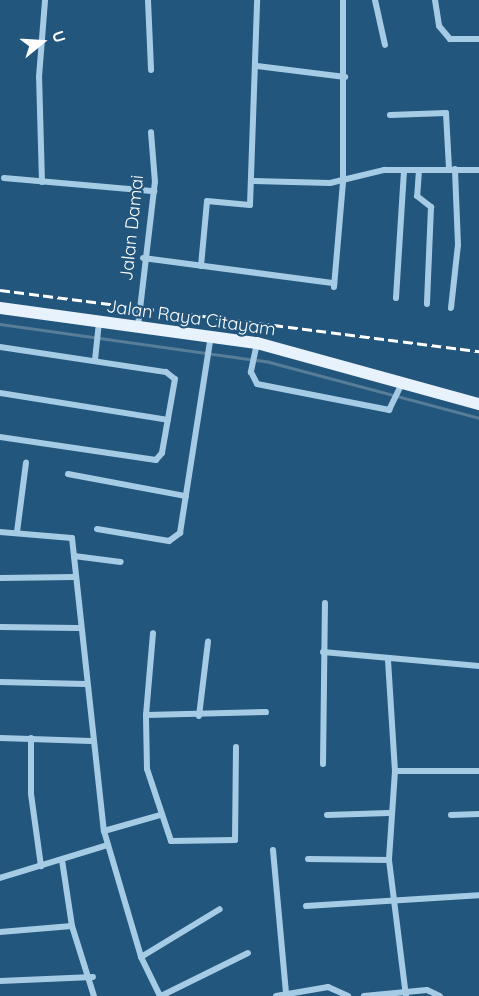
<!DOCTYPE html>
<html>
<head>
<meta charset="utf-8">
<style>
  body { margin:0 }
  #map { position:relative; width:479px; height:996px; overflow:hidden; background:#23567c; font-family:Quicksand,sans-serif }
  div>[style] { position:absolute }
  .stream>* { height:3px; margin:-1.5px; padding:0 1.5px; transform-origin:1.5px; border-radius:1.5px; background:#577d97 }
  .minor>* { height:6px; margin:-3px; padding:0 3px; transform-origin:3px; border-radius:3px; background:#a6cce5 }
  .primary>* { height:12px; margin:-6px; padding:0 6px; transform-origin:6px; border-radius:6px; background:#e7f2fd }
  .rail>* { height:3px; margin-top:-1.5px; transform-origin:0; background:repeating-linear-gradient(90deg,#fff 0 10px,transparent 0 14.5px) }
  span { translate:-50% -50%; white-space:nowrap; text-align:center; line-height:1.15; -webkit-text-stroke:4.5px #23567c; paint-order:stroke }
  .street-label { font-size:18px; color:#fff }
  .north { position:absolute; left:12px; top:12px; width:60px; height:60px; -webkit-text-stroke:4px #23567c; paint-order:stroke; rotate:72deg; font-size:16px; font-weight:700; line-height:24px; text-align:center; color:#fff }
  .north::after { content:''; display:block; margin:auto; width:21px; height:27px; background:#fff; clip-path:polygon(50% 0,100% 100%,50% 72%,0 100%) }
</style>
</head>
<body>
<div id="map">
  <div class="stream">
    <i style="left:0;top:324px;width:272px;rotate:8deg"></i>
    <i style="left:269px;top:362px;width:217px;rotate:14.9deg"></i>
  </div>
  <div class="minor">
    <i style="left:148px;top:0;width:70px;rotate:87.5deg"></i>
    <i style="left:375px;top:0;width:46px;rotate:77.5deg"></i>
    <i style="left:435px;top:0;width:26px;rotate:81deg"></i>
    <i style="left:439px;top:26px;width:17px;rotate:50deg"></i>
    <i style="left:450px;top:39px;width:29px"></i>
    <i style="left:257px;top:66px;width:89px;rotate:7.1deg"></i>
    <i style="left:390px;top:115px;width:56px;rotate:-2deg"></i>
    <i style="left:446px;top:113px;width:56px;rotate:86.9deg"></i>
    <i style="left:419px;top:170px;width:26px;rotate:94deg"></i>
    <i style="left:417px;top:196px;width:18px;rotate:38deg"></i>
    <i style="left:431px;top:207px;width:97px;rotate:92.4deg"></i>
    <i style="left:4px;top:178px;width:151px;rotate:5deg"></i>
    <i style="left:252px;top:181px;width:78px;rotate:1.5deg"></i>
    <i style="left:330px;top:183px;width:56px;rotate:-13.5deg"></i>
    <i style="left:384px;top:170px;width:95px"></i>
    <i style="left:42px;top:182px;width:105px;rotate:-91.6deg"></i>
    <i style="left:39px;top:77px;width:77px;rotate:-85.5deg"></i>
    <i style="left:143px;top:258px;width:193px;rotate:7.5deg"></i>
    <i style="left:201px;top:266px;width:65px;rotate:-84.7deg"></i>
    <i style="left:207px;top:201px;width:43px;rotate:5.3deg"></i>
    <i style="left:250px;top:205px;width:205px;rotate:-88deg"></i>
    <i style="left:334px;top:287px;width:106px;rotate:-85.1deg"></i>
    <i style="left:343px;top:181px;width:181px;rotate:-90deg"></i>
    <i style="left:396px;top:298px;width:128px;rotate:-86.4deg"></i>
    <i style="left:451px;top:308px;width:63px;rotate:-83.7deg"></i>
    <i style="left:458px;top:245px;width:76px;rotate:-92.3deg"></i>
    <i style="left:138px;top:326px;width:145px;rotate:-83.3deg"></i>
    <i style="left:155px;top:182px;width:50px;rotate:-94.6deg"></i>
    <i style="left:257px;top:343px;width:30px;rotate:102deg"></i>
    <i style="left:251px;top:372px;width:13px;rotate:63deg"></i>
    <i style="left:257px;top:384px;width:135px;rotate:11.1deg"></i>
    <i style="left:389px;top:410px;width:30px;rotate:-64deg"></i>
    <i style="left:0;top:347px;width:168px;rotate:8.6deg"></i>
    <i style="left:166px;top:372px;width:11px;rotate:38deg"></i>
    <i style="left:175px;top:379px;width:75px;rotate:100deg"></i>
    <i style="left:162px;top:453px;width:9px;rotate:131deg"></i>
    <i style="left:156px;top:460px;width:158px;rotate:-171.6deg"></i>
    <i style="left:95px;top:360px;width:38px;rotate:-84deg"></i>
    <i style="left:0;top:393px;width:170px;rotate:9.1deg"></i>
    <i style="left:68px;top:474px;width:120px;rotate:10.6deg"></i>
    <i style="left:97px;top:529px;width:73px;rotate:9.5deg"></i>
    <i style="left:169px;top:541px;width:14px;rotate:-36deg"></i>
    <i style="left:180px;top:533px;width:199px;rotate:-81.1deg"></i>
    <i style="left:0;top:532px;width:72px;rotate:4.8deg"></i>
    <i style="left:72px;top:538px;width:295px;rotate:83.8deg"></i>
    <i style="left:104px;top:831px;width:131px;rotate:73.6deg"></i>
    <i style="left:141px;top:957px;width:43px;rotate:64deg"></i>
    <i style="left:17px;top:532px;width:70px;rotate:-82.6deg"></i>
    <i style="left:74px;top:556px;width:47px;rotate:7.3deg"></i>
    <i style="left:0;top:578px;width:75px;rotate:-0.8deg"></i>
    <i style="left:0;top:627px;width:78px;rotate:0.7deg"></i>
    <i style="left:323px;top:652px;width:157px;rotate:5.1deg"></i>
    <i style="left:388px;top:660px;width:111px;rotate:86.4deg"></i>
    <i style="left:395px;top:771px;width:89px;rotate:93.9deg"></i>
    <i style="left:389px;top:860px;width:137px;rotate:82.9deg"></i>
    <i style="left:0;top:682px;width:86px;rotate:1.3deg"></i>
    <i style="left:146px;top:715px;width:82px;rotate:-85.1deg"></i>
    <i style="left:199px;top:716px;width:75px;rotate:-83.1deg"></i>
    <i style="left:0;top:738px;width:91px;rotate:1.9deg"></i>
    <i style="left:31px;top:738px;width:56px;rotate:90deg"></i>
    <i style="left:31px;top:794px;width:73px;rotate:82.1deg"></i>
    <i style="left:236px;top:747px;width:93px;rotate:90.6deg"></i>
    <i style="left:235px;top:840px;width:64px;rotate:179.1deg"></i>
    <i style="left:171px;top:841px;width:76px;rotate:-108.4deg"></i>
    <i style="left:147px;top:769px;width:54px;rotate:-91.1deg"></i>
    <i style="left:146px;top:715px;width:120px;rotate:-1.4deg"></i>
    <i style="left:323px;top:764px;width:161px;rotate:-89.3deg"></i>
    <i style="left:395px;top:771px;width:84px"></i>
    <i style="left:327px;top:815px;width:62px;rotate:-1.8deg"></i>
    <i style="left:451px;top:815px;width:28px;rotate:-2deg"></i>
    <i style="left:104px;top:831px;width:58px;rotate:-15.9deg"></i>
    <i style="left:273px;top:850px;width:143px;rotate:84.8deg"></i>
    <i style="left:308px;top:859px;width:81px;rotate:0.7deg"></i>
    <i style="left:62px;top:860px;width:67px;rotate:81.4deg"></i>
    <i style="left:72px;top:926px;width:73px;rotate:72.6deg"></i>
    <i style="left:0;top:878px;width:113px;rotate:-17deg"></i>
    <i style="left:306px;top:906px;width:173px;rotate:-3.6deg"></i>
    <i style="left:0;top:932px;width:72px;rotate:-4.8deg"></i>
    <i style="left:141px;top:957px;width:92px;rotate:-31.3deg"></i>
    <i style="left:0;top:981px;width:93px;rotate:-2.5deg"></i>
    <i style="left:161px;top:996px;width:97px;rotate:-26.3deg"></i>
    <i style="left:276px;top:996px;width:53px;rotate:-9.8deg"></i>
    <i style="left:328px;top:987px;width:22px;rotate:24deg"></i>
    <i style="left:364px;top:996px;width:63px;rotate:-5.4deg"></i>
    <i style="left:427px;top:990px;width:14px;rotate:25deg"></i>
  </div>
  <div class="primary">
    <i style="left:0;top:308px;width:259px;rotate:7.8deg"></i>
    <i style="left:257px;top:343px;width:230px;rotate:15.4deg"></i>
  </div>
  <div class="rail">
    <i style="left:0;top:290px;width:483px;rotate:7.3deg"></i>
  </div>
  <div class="street-label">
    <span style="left:132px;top:228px;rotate:-84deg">Jalan Damai</span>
    <span style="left:191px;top:318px;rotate:8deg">Jalan Raya Citayam</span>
  </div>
  <div class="north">U</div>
</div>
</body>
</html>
